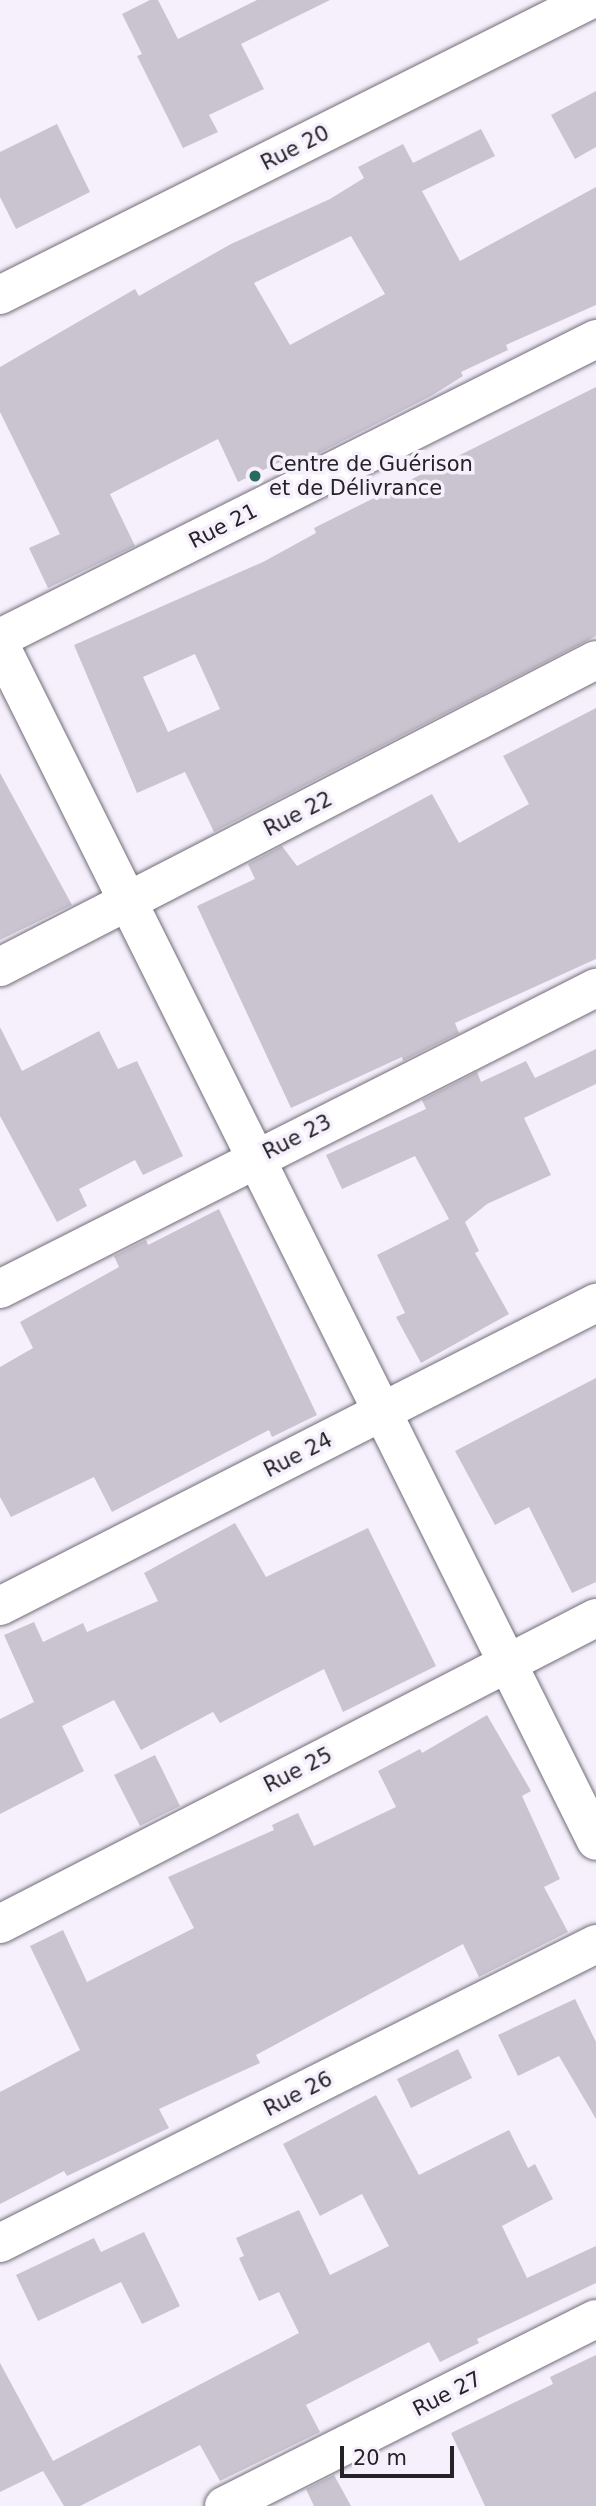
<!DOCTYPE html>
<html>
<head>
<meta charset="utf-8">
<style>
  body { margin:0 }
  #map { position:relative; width:596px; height:2506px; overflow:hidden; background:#f5f0fc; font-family:"DejaVu Sans",sans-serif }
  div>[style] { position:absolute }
  .building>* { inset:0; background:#c9c4d0 }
  .roads { filter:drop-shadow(0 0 2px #726d78) drop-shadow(0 0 2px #726d78) }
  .minor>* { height:38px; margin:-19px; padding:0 19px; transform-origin:19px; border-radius:19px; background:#fff }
  .dots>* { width:19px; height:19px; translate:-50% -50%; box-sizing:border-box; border:4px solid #f5f0fc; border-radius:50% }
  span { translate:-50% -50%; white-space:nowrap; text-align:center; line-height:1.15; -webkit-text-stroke:7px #f5f0fc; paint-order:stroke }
  .street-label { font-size:21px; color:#252328 }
  .poi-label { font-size:21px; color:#252328 }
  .left { translate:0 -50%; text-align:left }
  .scale { position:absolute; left:340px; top:2446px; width:114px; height:32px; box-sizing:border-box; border:4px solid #252328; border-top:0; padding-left:9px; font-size:21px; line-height:24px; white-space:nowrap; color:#252328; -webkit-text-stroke:5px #f5f0fc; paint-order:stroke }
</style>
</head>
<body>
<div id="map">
  <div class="building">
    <i style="clip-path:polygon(150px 0,158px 0,178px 39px,257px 0,330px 0,241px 44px,264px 89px,209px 115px,218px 132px,183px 148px,137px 56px,142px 54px,122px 14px)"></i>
    <i style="clip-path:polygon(596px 91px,596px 147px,575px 159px,551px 115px)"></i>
    <i style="clip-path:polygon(57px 124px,90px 192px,16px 229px,0 197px,0 152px)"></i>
    <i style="clip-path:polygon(evenodd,481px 129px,495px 156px,422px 191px,460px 261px,596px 187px,596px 305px,506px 345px,508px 350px,461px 372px,463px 376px,431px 396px,284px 471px,280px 462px,238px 482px,218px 439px,110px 494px,135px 546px,48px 588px,29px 548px,60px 534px,0 412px,0 367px,135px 289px,139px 296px,231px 244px,330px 199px,364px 178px,358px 167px,403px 144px,413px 163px,481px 129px,351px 236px,385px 294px,290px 345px,254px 283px,351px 236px)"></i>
    <i style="clip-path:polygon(evenodd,596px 387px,596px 636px,214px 832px,185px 772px,137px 793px,74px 645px,263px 562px,316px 533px,314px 528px,596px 387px,195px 654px,220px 709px,168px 732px,143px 677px,195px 654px)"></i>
    <i style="clip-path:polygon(596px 708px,596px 959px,455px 1023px,459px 1033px,403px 1061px,402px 1057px,291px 1108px,197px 906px,255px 879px,248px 864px,282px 846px,297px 866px,432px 794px,459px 843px,529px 804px,503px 756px)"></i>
    <i style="clip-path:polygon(0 773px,72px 905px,0 940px)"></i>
    <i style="clip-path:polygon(0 1027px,22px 1071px,99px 1031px,118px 1069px,137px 1061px,183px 1156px,143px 1175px,135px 1160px,79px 1189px,87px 1206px,57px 1222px,0 1116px)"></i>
    <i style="clip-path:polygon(596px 1049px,596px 1084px,524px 1118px,551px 1175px,487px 1204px,465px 1222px,479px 1251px,475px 1253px,509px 1314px,421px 1363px,396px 1317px,405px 1313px,377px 1255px,449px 1219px,415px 1156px,342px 1189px,326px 1155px,426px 1109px,422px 1100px,477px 1072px,481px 1082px,526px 1061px,535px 1078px)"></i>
    <i style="clip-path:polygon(219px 1209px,317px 1415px,272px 1437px,269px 1430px,112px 1512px,94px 1477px,11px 1517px,0 1497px,0 1367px,33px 1348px,20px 1322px,119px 1267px,114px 1256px,146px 1240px,148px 1245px)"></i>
    <i style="clip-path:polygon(596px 1378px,596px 1582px,572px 1593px,529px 1507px,495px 1525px,455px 1451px)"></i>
    <i style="clip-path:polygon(235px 1523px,266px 1577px,368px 1528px,436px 1666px,343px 1712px,324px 1669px,220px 1723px,213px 1712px,141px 1750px,114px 1700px,62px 1726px,84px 1771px,0 1814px,0 1719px,34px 1702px,4px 1635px,34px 1622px,43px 1642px,83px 1623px,87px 1632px,158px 1601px,144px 1573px)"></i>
    <i style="clip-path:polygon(487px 1715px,531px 1791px,522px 1796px,560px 1879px,544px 1887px,568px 1932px,479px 1977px,463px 1944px,256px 2055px,260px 2063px,159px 2109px,169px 2128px,67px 2176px,64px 2171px,0 2204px,0 2092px,80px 2050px,30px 1946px,63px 1930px,87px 1982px,194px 1928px,168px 1877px,274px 1830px,272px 1825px,298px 1813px,314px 1846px,396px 1807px,378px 1771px,420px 1749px,422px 1753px)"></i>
    <i style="clip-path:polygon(155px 1755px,180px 1806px,140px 1826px,114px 1775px)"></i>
    <i style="clip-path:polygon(575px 1999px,596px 2042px,596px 2119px,559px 2056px,518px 2076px,498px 2035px)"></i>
    <i style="clip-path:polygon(458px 2049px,472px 2078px,411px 2108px,397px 2079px)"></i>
    <i style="clip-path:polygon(376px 2095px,419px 2175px,509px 2130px,528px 2168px,535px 2164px,553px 2199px,502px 2226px,527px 2278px,596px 2246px,596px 2283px,477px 2339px,479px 2343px,440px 2362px,429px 2342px,306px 2405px,320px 2432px,220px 2481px,200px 2445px,80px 2506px,64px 2506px,43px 2471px,0 2492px,0 2363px,53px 2461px,299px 2333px,279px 2292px,259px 2301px,239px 2258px,244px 2256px,236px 2238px,299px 2210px,330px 2275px,389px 2246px,362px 2194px,320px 2216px,283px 2144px)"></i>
    <i style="clip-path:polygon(144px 2232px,180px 2306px,142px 2324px,121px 2282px,38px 2321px,16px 2275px,94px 2238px,101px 2252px)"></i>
    <i style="clip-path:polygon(596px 2355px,596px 2506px,485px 2506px,451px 2433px,553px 2384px,550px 2377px)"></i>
    <i style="clip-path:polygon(334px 2475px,351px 2506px,314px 2506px,306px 2489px)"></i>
  </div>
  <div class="roads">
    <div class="minor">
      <i style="left:0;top:295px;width:660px;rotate:-26.57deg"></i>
      <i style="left:0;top:638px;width:667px;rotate:-26.64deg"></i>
      <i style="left:0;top:645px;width:1336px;rotate:63.51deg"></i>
      <i style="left:0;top:967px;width:670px;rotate:-27.25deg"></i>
      <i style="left:0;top:1289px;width:668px;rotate:-26.8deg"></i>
      <i style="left:0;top:1606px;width:669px;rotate:-26.95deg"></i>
      <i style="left:0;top:1924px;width:670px;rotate:-27.18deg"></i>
      <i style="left:0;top:2243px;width:667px;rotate:-26.64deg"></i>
      <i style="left:224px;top:2506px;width:416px;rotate:-26.7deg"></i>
    </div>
  </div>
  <div class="dots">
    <i style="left:255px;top:476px;background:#266b5e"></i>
  </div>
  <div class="street-label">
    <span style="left:295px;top:148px;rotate:-27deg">Rue 20</span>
    <span style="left:223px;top:526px;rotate:-27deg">Rue 21</span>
    <span style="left:298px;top:814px;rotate:-27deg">Rue 22</span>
    <span style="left:297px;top:1137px;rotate:-27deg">Rue 23</span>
    <span style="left:298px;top:1455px;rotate:-27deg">Rue 24</span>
    <span style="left:298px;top:1770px;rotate:-27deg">Rue 25</span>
    <span style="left:298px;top:2094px;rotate:-27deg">Rue 26</span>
    <span style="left:447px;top:2394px;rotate:-27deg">Rue 27</span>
  </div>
  <div class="poi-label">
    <span class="left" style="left:269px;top:476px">Centre de Guérison<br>et de Délivrance</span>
  </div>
  <div class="scale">20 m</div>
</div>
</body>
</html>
